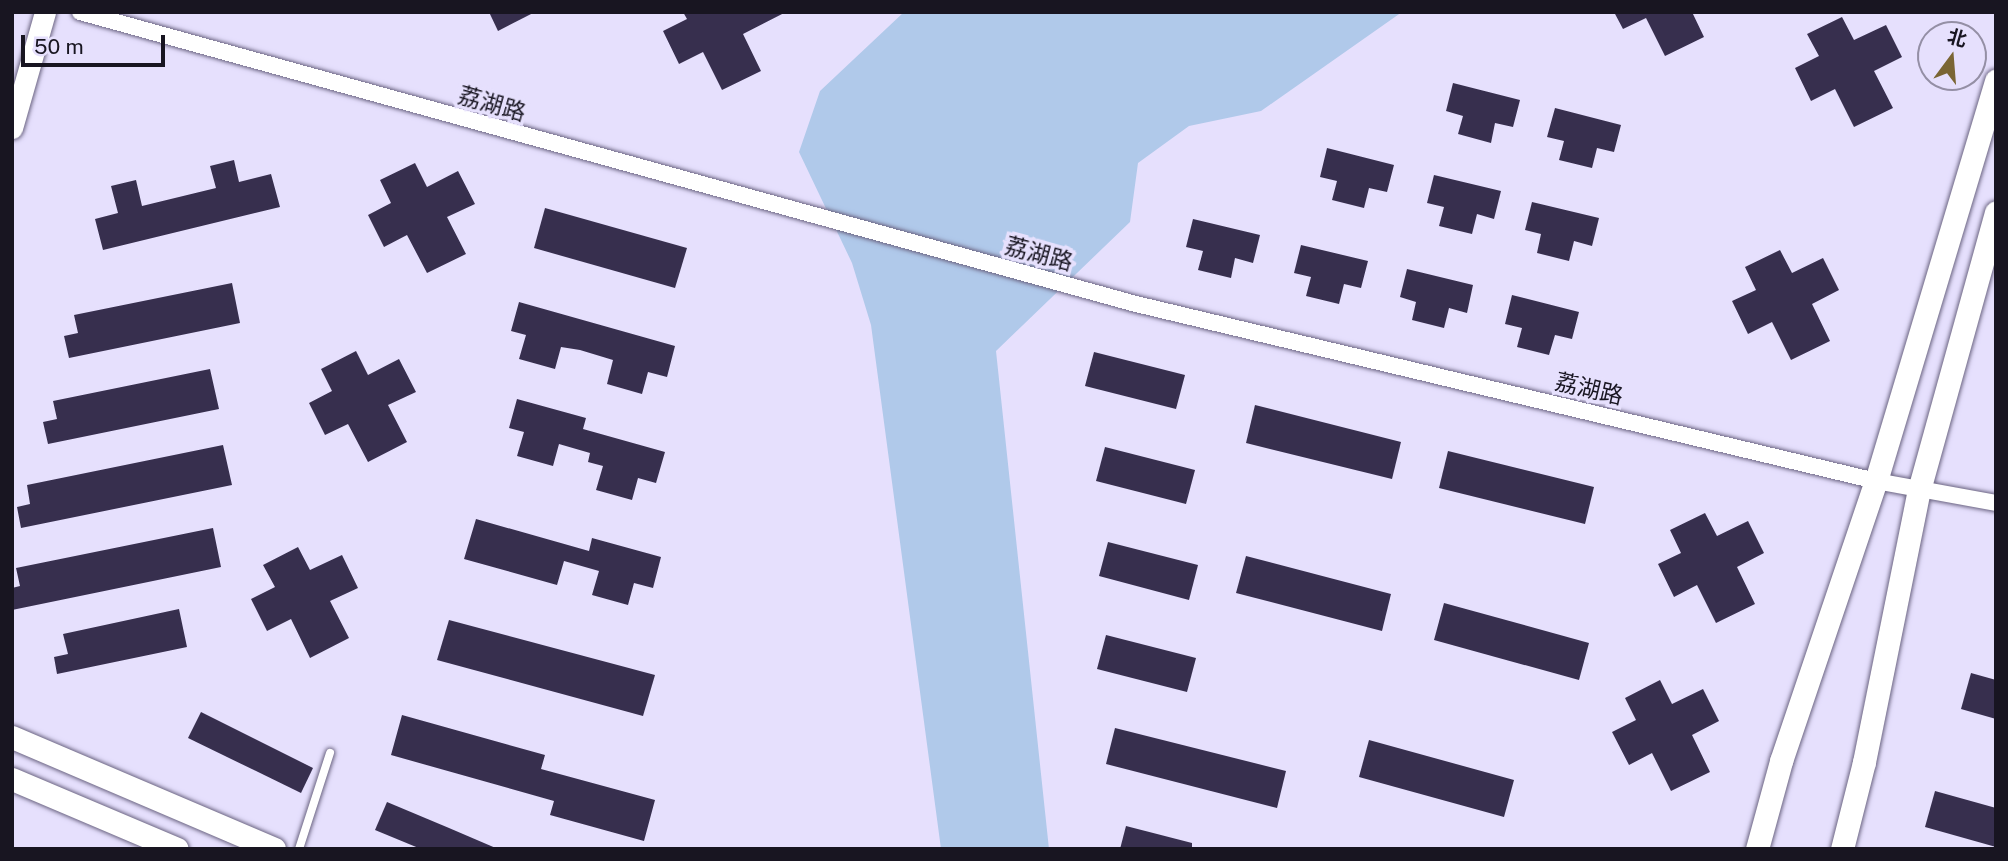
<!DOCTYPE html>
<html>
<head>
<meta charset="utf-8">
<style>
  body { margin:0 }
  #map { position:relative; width:2008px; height:861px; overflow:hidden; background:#e6e0fd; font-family:"Public Sans","Noto Sans SC",sans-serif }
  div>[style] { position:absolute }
  .water>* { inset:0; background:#b0c9ea }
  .building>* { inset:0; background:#372f4e }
  .roads { filter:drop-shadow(0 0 2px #6b6482) drop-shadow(0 0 2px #6b6482) }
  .service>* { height:8px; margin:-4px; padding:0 4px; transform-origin:4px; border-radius:4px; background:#fff }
  .minor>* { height:16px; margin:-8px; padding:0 8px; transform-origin:8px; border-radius:8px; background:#fff }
  .tertiary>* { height:21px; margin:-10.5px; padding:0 10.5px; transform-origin:10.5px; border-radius:10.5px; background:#fff }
  .secondary>* { height:23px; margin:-11.5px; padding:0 11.5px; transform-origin:11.5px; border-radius:11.5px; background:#fff }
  span { translate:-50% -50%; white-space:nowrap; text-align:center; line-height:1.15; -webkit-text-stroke:7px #e6e0fd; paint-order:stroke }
  .street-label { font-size:23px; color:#181521 }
  .frame { position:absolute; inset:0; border:14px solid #181521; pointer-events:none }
  .north { position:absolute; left:1917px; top:21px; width:70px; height:70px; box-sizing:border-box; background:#e6e0fd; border:2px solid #948fa5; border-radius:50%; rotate:16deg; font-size:19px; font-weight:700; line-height:28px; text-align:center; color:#181521 }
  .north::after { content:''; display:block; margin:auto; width:24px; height:32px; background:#7a6534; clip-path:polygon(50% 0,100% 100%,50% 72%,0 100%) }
  .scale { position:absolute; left:21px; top:35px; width:144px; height:32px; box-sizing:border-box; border:4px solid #181521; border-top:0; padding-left:9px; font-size:21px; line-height:24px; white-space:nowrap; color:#181521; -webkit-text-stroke:5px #e6e0fd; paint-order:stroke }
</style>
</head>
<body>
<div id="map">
  <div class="water">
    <i style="clip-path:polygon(904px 12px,1402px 12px,1261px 111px,1189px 126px,1138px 163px,1130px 222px,996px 351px,1049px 849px,941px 849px,871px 325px,852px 263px,799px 152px,820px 91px)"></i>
  </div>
  <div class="building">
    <i style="clip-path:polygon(489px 12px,535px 12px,498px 31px)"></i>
    <i style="clip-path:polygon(683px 12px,786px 12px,743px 34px,761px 71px,722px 90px,703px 52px,679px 64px,663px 31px,687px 19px)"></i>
    <i style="clip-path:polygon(1614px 12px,1692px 12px,1704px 37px,1665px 56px,1646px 18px,1623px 29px)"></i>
    <i style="clip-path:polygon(1842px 17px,1854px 40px,1886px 25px,1902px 57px,1874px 71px,1893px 108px,1854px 127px,1835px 89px,1811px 101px,1795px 68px,1819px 56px,1807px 34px)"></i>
    <i style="clip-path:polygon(1453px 83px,1520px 100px,1513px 127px,1495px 123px,1491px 143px,1458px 134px,1463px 116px,1446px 111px)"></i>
    <i style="clip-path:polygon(1555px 108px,1621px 125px,1614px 152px,1597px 148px,1592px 168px,1559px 160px,1564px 141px,1547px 137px)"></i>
    <i style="clip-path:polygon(1327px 148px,1394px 165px,1387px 192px,1369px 188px,1364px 208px,1332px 200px,1337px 181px,1320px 177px)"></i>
    <i style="clip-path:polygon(234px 160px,239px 182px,271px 174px,280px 207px,103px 250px,95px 219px,118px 213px,111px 186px,136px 180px,142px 206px,216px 188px,210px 166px)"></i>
    <i style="clip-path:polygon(415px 163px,427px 187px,458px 171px,475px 204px,447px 217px,466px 254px,427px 273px,407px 235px,384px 247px,368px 215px,391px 203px,380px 180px)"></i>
    <i style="clip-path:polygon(1434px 175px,1501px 191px,1494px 219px,1477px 214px,1472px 234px,1439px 226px,1444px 207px,1427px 203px)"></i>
    <i style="clip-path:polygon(1532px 202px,1599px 218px,1592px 246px,1574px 241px,1569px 261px,1537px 253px,1541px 234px,1525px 230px)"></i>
    <i style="clip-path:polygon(545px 208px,687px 248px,675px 288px,534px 248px)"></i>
    <i style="clip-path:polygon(1193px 219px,1260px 235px,1253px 263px,1235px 258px,1231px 278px,1198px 270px,1203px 251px,1186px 247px)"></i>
    <i style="clip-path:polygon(1301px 245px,1368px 261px,1361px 288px,1344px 284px,1339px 304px,1306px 296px,1311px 277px,1294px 273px)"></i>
    <i style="clip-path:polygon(1780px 250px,1792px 273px,1823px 258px,1839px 290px,1812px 304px,1830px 341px,1791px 360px,1772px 322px,1748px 334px,1732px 301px,1756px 290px,1745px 267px)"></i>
    <i style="clip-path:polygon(1407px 269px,1473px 285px,1467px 313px,1449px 308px,1444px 328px,1412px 320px,1416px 302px,1400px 297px)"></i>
    <i style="clip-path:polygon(232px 283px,240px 323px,69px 358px,64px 336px,78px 333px,74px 315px)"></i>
    <i style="clip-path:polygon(1512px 295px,1579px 312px,1572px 339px,1555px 335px,1549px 355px,1517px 347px,1522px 328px,1505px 324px)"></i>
    <i style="clip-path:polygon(519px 302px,675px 346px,667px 377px,648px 372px,642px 394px,607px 384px,613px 360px,580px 350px,561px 347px,555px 369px,519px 359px,526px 335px,511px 331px)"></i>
    <i style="clip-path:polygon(356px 351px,368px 375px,399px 359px,416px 392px,388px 405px,407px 442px,368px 462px,348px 424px,325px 435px,309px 403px,332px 391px,321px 369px)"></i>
    <i style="clip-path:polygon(1094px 352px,1185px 375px,1176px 409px,1085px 386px)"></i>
    <i style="clip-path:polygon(210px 369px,219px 409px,48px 444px,43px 422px,57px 419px,53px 401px)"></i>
    <i style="clip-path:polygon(517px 399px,586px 418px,583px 429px,665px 452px,656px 483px,638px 478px,632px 500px,596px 490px,603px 466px,588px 462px,590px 453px,559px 444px,553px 466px,517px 456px,524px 432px,509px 428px)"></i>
    <i style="clip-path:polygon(1255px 405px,1401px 442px,1392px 479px,1246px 443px)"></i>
    <i style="clip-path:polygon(223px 445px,232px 485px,21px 528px,17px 507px,30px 504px,27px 485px)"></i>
    <i style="clip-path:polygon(1105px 447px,1195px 470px,1186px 504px,1096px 481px)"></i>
    <i style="clip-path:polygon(1448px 451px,1594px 487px,1585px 524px,1439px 488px)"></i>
    <i style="clip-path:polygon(1705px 513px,1717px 536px,1748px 521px,1764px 553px,1737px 567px,1755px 604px,1716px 623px,1697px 585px,1674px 597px,1658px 564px,1681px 553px,1670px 530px)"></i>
    <i style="clip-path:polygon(476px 519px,589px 551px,592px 538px,661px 557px,653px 588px,634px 583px,628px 605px,592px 595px,599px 571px,564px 561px,557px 585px,464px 559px)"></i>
    <i style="clip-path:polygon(213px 528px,221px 567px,12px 610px,12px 588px,20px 586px,16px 568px)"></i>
    <i style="clip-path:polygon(1108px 542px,1198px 565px,1189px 600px,1099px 576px)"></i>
    <i style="clip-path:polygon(298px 547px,310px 570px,342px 555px,358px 588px,330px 601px,349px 638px,310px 658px,291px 619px,267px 631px,251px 599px,275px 587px,263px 565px)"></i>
    <i style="clip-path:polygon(1246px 556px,1391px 594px,1382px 631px,1236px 593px)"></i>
    <i style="clip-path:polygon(1444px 603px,1589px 643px,1579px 680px,1434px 640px)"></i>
    <i style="clip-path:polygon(179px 609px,187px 647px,57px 674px,54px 657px,68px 654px,63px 634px)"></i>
    <i style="clip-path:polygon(449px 620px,655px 675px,643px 716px,437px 660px)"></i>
    <i style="clip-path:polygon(1106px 635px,1196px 658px,1187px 692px,1097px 669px)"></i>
    <i style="clip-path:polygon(1971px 673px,1996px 680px,1996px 719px,1961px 709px)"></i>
    <i style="clip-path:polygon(1660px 680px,1672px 704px,1703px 689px,1719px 721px,1692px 735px,1710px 772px,1671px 791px,1652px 753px,1629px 765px,1612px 732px,1636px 720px,1625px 698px)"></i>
    <i style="clip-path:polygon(201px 712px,313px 768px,301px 793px,188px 738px)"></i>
    <i style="clip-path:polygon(402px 715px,545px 755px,541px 769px,655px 800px,644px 841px,550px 815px,554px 801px,391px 755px)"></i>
    <i style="clip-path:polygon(1115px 728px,1286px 771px,1277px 808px,1106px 764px)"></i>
    <i style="clip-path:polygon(1369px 740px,1514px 780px,1504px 817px,1359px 777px)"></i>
    <i style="clip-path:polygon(1935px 791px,1996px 808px,1996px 847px,1925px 827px)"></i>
    <i style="clip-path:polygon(387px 802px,449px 828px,498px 849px,421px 849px,375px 830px)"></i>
    <i style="clip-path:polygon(1126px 826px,1192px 843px,1192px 849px,1120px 849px)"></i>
  </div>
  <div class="roads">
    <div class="service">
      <i style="left:299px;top:849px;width:101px;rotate:-72.1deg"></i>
    </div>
    <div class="minor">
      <i style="left:80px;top:12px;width:1096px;rotate:15.46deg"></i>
      <i style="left:1136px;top:304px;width:761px;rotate:13.45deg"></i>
      <i style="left:1876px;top:481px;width:122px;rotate:10.4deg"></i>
    </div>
    <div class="tertiary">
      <i style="left:12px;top:128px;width:121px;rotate:-74.1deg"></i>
    </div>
    <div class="secondary">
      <i style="left:12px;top:737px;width:285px;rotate:23.1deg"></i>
      <i style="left:12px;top:779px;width:179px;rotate:23deg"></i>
      <i style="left:1757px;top:849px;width:91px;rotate:-74.7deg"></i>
      <i style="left:1781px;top:761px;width:296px;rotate:-71.3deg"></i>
      <i style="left:1876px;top:481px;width:418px;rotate:-73.3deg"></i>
      <i style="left:1842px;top:849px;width:90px;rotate:-75.8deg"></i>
      <i style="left:1864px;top:762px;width:278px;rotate:-78.6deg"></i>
      <i style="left:1919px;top:490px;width:288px;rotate:-74.5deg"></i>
    </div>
  </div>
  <div class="street-label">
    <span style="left:492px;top:104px;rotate:16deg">荔湖路</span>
    <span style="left:1039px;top:254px;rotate:15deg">荔湖路</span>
    <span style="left:1589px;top:389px;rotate:13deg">荔湖路</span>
  </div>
  <div class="frame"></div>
  <div class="north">北</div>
  <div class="scale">50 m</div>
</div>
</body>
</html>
